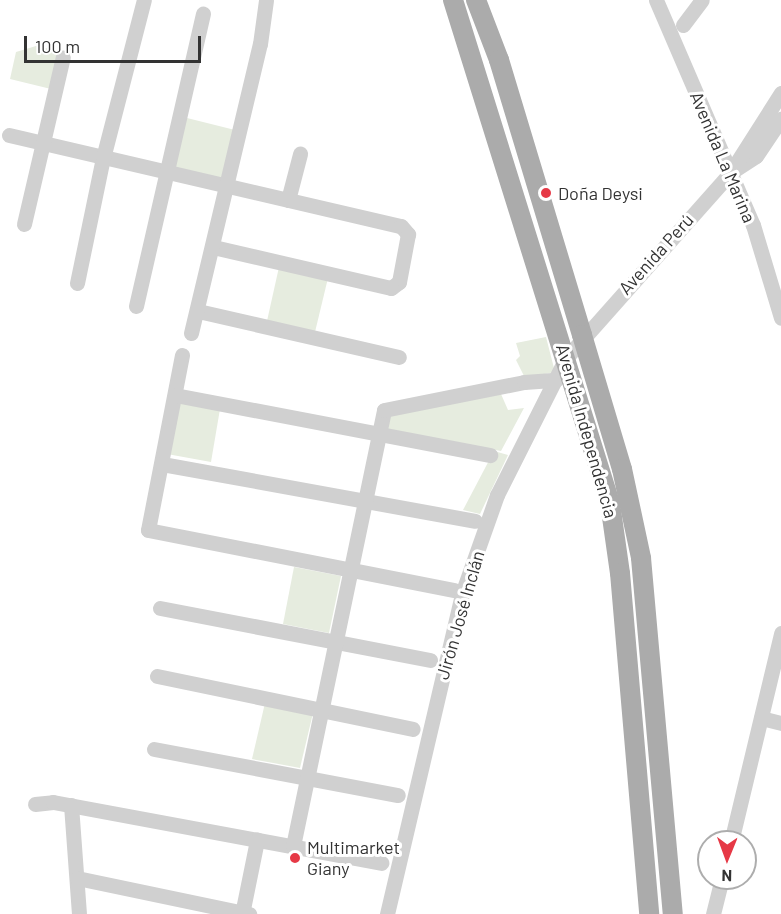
<!DOCTYPE html>
<html>
<head>
<meta charset="utf-8">
<style>
  body { margin:0 }
  #map { position:relative; width:781px; height:914px; overflow:hidden; background:#fff; font-family:Barlow,sans-serif }
  div>[style] { position:absolute }
  .green>* { inset:0; background:#e6ecdf }
  .minor>* { height:15px; margin:-7.5px; padding:0 7.5px; transform-origin:7.5px; border-radius:7.5px; background:#d0d0d0 }
  .major>* { height:20px; margin:-10px; padding:0 10px; transform-origin:10px; border-radius:10px; background:#ababab }
  .dots>* { width:16px; height:16px; translate:-50% -50%; box-sizing:border-box; border:3px solid #fff; border-radius:50% }
  span { translate:-50% -50%; white-space:nowrap; text-align:center; line-height:1.15; -webkit-text-stroke:6px #fff; paint-order:stroke }
  .street-label { font-size:18px; color:#333 }
  .poi-label { font-size:18px; color:#333 }
  .left { translate:0 -50%; text-align:left }
  .north { position:absolute; left:697px; top:830px; width:60px; height:60px; box-sizing:border-box; background:#fff; border:2px solid #adadad; border-radius:50%; rotate:181deg; font-size:16px; font-weight:700; line-height:24px; text-align:center; color:#333 }
  .north::after { content:''; display:block; margin:auto; width:21px; height:27px; background:#e63946; clip-path:polygon(50% 0,100% 100%,50% 72%,0 100%) }
  .scale { position:absolute; left:24px; top:36px; width:177px; height:27px; box-sizing:border-box; border:3px solid #333; border-top:0; padding-left:8px; font-size:18px; line-height:21px; white-space:nowrap; color:#333; -webkit-text-stroke:4px #fff; paint-order:stroke }
</style>
</head>
<body>
<div id="map">
  <div class="green">
    <i style="clip-path:polygon(36px 46px,60px 51px,51px 89px,10px 79px,16px 52px)"></i>
    <i style="clip-path:polygon(183px 117px,235px 130px,223px 182px,171px 168px)"></i>
    <i style="clip-path:polygon(279px 267px,328px 278px,315px 332px,267px 321px)"></i>
    <i style="clip-path:polygon(546px 337px,555px 372px,525px 378px,516px 360px,520px 356px,516px 343px)"></i>
    <i style="clip-path:polygon(501px 394px,508px 410px,524px 408px,501px 451px,388px 429px,390px 415px)"></i>
    <i style="clip-path:polygon(178px 399px,220px 409px,211px 462px,167px 454px)"></i>
    <i style="clip-path:polygon(494px 451px,508px 455px,480px 514px,463px 510px)"></i>
    <i style="clip-path:polygon(294px 567px,341px 576px,329px 633px,283px 624px)"></i>
    <i style="clip-path:polygon(265px 703px,313px 713px,300px 768px,252px 759px)"></i>
  </div>
  <div class="minor">
    <i style="left:656px;top:0;width:245px;rotate:66.7deg"></i>
    <i style="left:753px;top:225px;width:97px;rotate:73.2deg"></i>
    <i style="left:683px;top:25px;width:31px;rotate:-53deg"></i>
    <i style="left:9px;top:135px;width:402px;rotate:13.1deg"></i>
    <i style="left:401px;top:226px;width:11px;rotate:49deg"></i>
    <i style="left:408px;top:234px;width:49px;rotate:100.6deg"></i>
    <i style="left:399px;top:282px;width:10px;rotate:143deg"></i>
    <i style="left:391px;top:288px;width:183px;rotate:-167deg"></i>
    <i style="left:733px;top:171px;width:27px;rotate:-33deg"></i>
    <i style="left:756px;top:156px;width:45px;rotate:-56deg"></i>
    <i style="left:288px;top:200px;width:48px;rotate:-75.4deg"></i>
    <i style="left:24px;top:224px;width:171px;rotate:-76.9deg"></i>
    <i style="left:77px;top:283px;width:128px;rotate:-78.3deg"></i>
    <i style="left:103px;top:158px;width:163px;rotate:-75.5deg"></i>
    <i style="left:136px;top:306px;width:300px;rotate:-77.1deg"></i>
    <i style="left:198px;top:311px;width:206px;rotate:12.9deg"></i>
    <i style="left:191px;top:333px;width:297px;rotate:-76.6deg"></i>
    <i style="left:260px;top:44px;width:44px;rotate:-82.2deg"></i>
    <i style="left:182px;top:355px;width:178px;rotate:101deg"></i>
    <i style="left:148px;top:530px;width:312px;rotate:11.1deg"></i>
    <i style="left:175px;top:395px;width:321px;rotate:10.8deg"></i>
    <i style="left:162px;top:464px;width:318px;rotate:10.3deg"></i>
    <i style="left:160px;top:608px;width:275px;rotate:10.9deg"></i>
    <i style="left:157px;top:676px;width:261px;rotate:11.7deg"></i>
    <i style="left:761px;top:718px;width:21px;rotate:14deg"></i>
    <i style="left:154px;top:749px;width:248px;rotate:10.7deg"></i>
    <i style="left:35px;top:804px;width:18px;rotate:-6deg"></i>
    <i style="left:53px;top:802px;width:334px;rotate:10.5deg"></i>
    <i style="left:71px;top:805px;width:109px;rotate:85.8deg"></i>
    <i style="left:731px;top:842px;width:215px;rotate:-76.5deg"></i>
    <i style="left:293px;top:846px;width:445px;rotate:-78.2deg"></i>
    <i style="left:384px;top:410px;width:143px;rotate:-11.3deg"></i>
    <i style="left:524px;top:382px;width:32px;rotate:-4deg"></i>
    <i style="left:77px;top:878px;width:176px;rotate:11.8deg"></i>
    <i style="left:242px;top:914px;width:76px;rotate:-78.5deg"></i>
    <i style="left:387px;top:914px;width:332px;rotate:-76.8deg"></i>
    <i style="left:463px;top:591px;width:102px;rotate:-70.5deg"></i>
    <i style="left:497px;top:495px;width:153px;rotate:-63.3deg"></i>
    <i style="left:566px;top:358px;width:247px;rotate:-48.4deg"></i>
    <i style="left:730px;top:173px;width:95px;rotate:-57.5deg"></i>
    <i style="left:713px;top:914px;width:37px;rotate:-76deg"></i>
  </div>
  <div class="major">
    <i style="left:453px;top:0;width:527px;rotate:72.67deg"></i>
    <i style="left:610px;top:503px;width:71px;rotate:81.9deg"></i>
    <i style="left:620px;top:573px;width:342px;rotate:85.1deg"></i>
    <i style="left:476px;top:0;width:64px;rotate:69deg"></i>
    <i style="left:499px;top:60px;width:287px;rotate:73.2deg"></i>
    <i style="left:582px;top:335px;width:140px;rotate:73.4deg"></i>
    <i style="left:622px;top:469px;width:91px;rotate:77.9deg"></i>
    <i style="left:641px;top:558px;width:357px;rotate:84.9deg"></i>
  </div>
  <div class="dots">
    <i style="left:546px;top:193px;background:#e63946"></i>
    <i style="left:295px;top:858px;background:#e63946"></i>
  </div>
  <div class="street-label">
    <span style="left:723px;top:157px;rotate:67deg">Avenida La Marina</span>
    <span style="left:656px;top:254px;rotate:-48deg">Avenida Perú</span>
    <span style="left:587px;top:431px;rotate:74deg">Avenida Independencia</span>
    <span style="left:460px;top:615px;rotate:-74deg">Jirón José Inclán</span>
  </div>
  <div class="poi-label">
    <span class="left" style="left:558px;top:193px">Doña Deysi</span>
    <span class="left" style="left:307px;top:858px">Multimarket<br>Giany</span>
  </div>
  <div class="north">N</div>
  <div class="scale">100 m</div>
</div>
</body>
</html>
